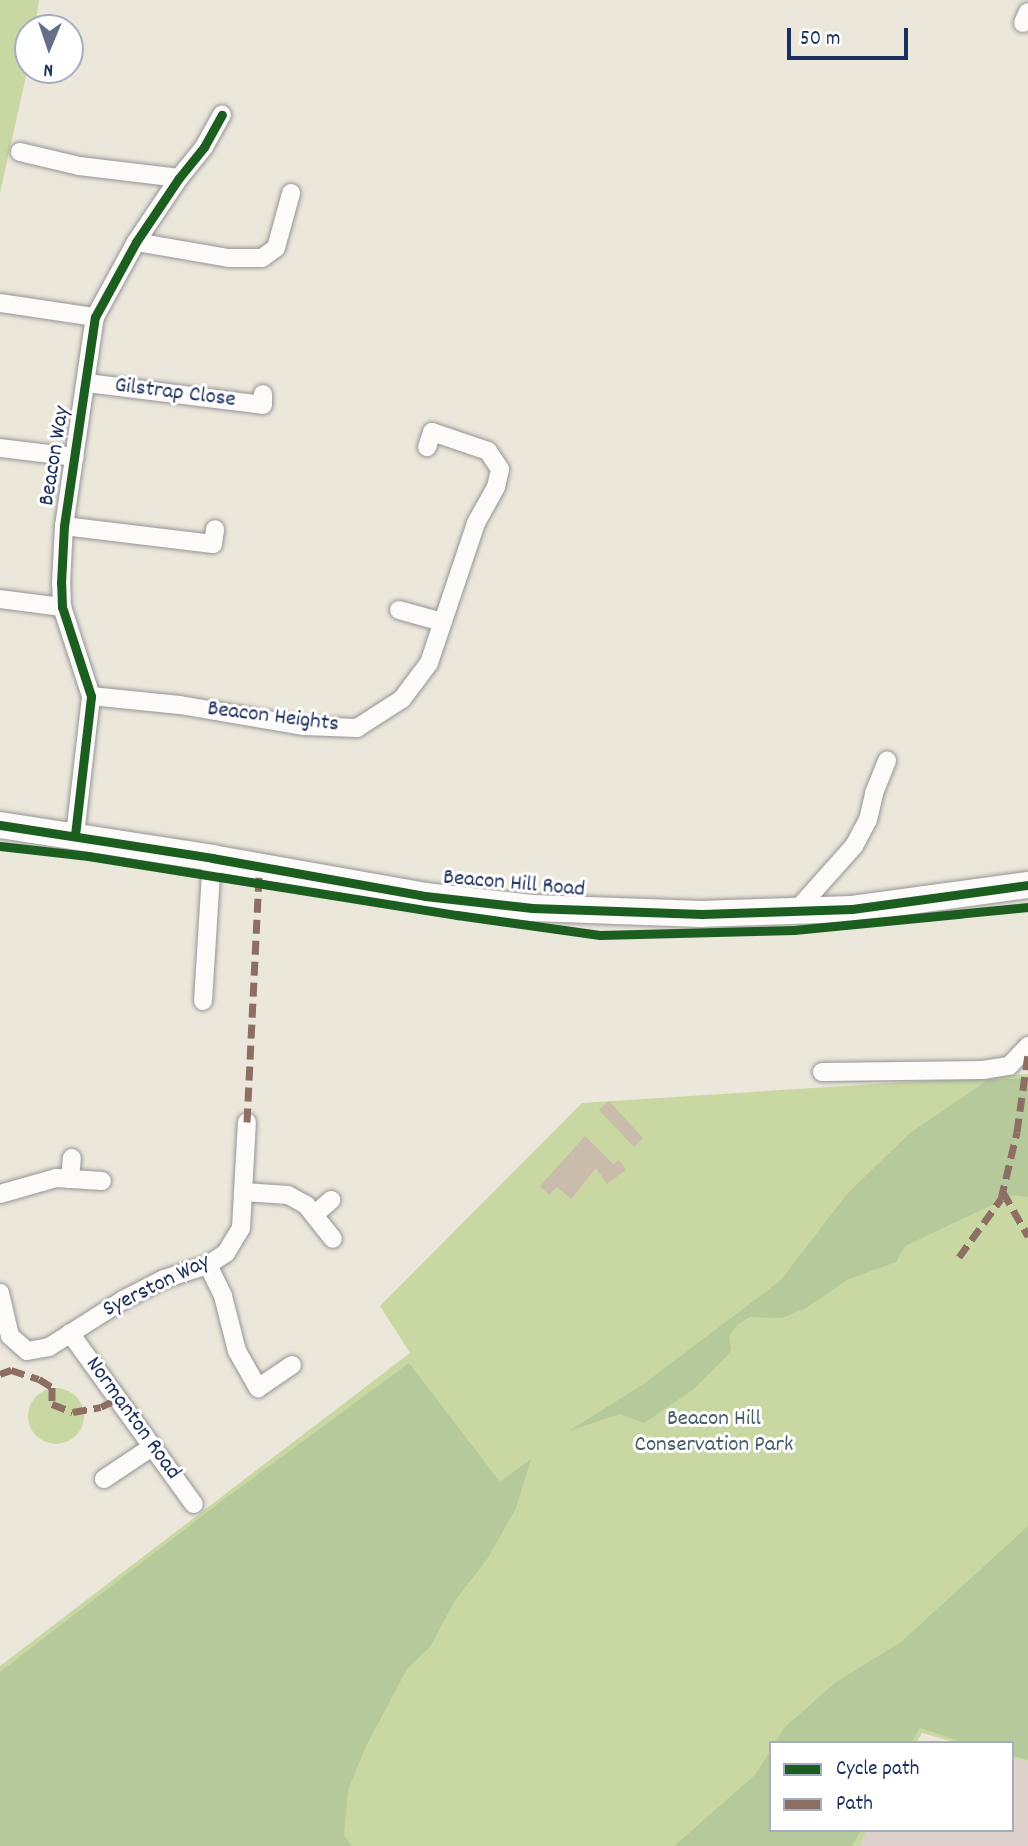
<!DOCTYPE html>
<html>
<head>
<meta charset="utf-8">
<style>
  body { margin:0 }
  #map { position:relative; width:1028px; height:1846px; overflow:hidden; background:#ece7db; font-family:Dekko,sans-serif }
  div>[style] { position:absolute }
  .industrial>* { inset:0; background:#ded1cc }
  .green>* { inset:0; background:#c9d8a2 }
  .round { border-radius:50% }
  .forest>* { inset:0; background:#b6c99b }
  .building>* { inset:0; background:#c9bcab }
  .roads { filter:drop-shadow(0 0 2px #949597) drop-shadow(0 0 2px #949597) }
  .street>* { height:18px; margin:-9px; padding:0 9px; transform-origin:9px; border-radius:9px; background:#fcfbfa }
  .secondary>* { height:26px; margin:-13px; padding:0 13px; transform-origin:13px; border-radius:13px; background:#fcfbfa }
  .quiet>* { height:7px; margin-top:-3.5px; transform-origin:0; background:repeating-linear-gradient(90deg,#8d6e63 0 14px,transparent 0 21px) }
  .cycleway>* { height:9px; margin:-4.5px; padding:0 4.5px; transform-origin:4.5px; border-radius:4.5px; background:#1b5e20 }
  span { translate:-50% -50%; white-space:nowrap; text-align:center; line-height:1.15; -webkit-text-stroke:6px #fff; paint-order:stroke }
  .street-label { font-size:23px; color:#1b2f5e }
  .park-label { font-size:23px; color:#465e65 }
  .legend { position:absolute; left:769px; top:1741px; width:245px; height:91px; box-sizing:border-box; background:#fff; border:2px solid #a4acbf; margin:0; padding:9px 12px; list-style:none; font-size:21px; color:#1b2f5e }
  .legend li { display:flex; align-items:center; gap:14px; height:35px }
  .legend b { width:35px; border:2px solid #a4acbf }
  .north { position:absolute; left:14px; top:14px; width:70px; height:70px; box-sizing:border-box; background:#fff; border:2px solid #a4acbf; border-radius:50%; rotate:182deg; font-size:19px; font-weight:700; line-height:28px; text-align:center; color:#1b2f5e }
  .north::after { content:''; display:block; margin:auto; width:24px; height:32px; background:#646f8a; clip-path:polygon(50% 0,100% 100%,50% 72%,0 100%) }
  .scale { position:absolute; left:787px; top:28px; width:121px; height:32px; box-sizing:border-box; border:4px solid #1b2f5e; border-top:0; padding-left:9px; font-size:21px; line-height:24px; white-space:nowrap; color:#1b2f5e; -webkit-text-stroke:5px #fff; paint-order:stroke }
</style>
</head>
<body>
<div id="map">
  <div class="industrial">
    <i style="clip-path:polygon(1012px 1757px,1028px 1761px,1028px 1846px,860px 1846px,868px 1830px,1012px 1830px)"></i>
  </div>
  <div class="green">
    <i style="clip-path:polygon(0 0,39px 0,35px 28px,28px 28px,28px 67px,0 193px)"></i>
    <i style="clip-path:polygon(1028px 1074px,1028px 1761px,1012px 1757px,1012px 1743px,958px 1743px,922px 1733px,916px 1743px,771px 1743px,771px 1830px,868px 1830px,860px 1846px,0 1846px,0 1666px,410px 1353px,380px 1306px,582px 1103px)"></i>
    <i class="round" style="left:28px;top:1388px;width:56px;height:56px"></i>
  </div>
  <div class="forest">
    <i style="clip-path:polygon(1028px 1078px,1028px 1197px,1013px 1195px,905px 1246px,896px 1262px,847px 1280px,806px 1308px,782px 1318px,750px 1317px,737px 1325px,729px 1336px,731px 1350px,726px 1357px,694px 1389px,644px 1423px,620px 1414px,569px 1431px,645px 1383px,781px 1280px,847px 1194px,910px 1133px,988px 1080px)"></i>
    <i style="clip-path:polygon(409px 1363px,500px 1482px,531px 1459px,516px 1508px,488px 1558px,454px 1602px,430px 1647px,407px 1669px,366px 1746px,348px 1790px,344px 1835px,352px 1846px,0 1846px,0 1672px,219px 1503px)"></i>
    <i style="clip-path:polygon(1028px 1526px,1028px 1760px,1012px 1756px,1012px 1743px,966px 1743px,920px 1728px,911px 1743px,775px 1743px,784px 1728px,836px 1682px,901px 1642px)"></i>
    <i style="clip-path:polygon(771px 1750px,771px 1830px,861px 1830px,852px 1846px,674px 1846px,755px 1775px)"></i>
  </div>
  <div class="building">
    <i style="clip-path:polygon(609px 1101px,643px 1138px,634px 1147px,599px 1110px)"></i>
    <i style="clip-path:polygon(585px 1136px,613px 1164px,619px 1160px,626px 1170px,607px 1184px,596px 1168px,571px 1199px,557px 1187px,549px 1195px,540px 1186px)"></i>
  </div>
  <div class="roads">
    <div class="street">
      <i style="left:1023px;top:23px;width:12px;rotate:-66deg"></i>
      <i style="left:20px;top:152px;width:61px;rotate:13.3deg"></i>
      <i style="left:79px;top:166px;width:101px;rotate:6.8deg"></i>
      <i style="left:136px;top:242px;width:94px;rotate:9.8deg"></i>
      <i style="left:229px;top:258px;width:33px"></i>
      <i style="left:262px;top:258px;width:17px;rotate:-36deg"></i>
      <i style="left:276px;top:248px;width:57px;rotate:-74.7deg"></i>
      <i style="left:0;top:303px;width:96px;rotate:8.4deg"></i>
      <i style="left:87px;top:383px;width:177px;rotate:7.1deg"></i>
      <i style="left:263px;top:405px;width:11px;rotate:-90deg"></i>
      <i style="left:0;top:448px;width:75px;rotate:6.9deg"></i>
      <i style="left:64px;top:526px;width:150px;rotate:6.9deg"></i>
      <i style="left:213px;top:544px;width:15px;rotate:-82deg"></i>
      <i style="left:0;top:599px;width:63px;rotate:7.4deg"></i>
      <i style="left:399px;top:610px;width:45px;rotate:15.6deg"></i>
      <i style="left:91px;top:696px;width:89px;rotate:5.8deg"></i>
      <i style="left:180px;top:705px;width:126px;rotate:9.6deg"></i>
      <i style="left:304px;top:726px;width:53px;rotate:2.2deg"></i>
      <i style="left:357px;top:728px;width:54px;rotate:-32.8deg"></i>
      <i style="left:402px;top:699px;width:45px;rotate:-53.1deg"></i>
      <i style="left:429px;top:663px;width:148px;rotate:-71.4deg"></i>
      <i style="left:476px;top:523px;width:41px;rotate:-60.9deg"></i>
      <i style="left:496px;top:487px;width:18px;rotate:-77deg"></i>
      <i style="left:500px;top:469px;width:22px;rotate:-124deg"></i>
      <i style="left:488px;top:451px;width:59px;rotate:-161.3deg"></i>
      <i style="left:432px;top:432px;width:16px;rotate:108deg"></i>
      <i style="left:75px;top:835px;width:140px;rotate:-83.4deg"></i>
      <i style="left:91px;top:696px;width:94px;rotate:-108deg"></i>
      <i style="left:62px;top:607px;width:24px;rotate:-92deg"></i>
      <i style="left:61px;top:583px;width:57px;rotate:-87deg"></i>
      <i style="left:64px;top:526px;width:211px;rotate:-81.6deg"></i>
      <i style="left:95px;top:317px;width:85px;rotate:-61.3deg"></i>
      <i style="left:136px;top:242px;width:77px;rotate:-56.1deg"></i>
      <i style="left:179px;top:178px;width:40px;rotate:-51deg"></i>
      <i style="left:204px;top:147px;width:37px;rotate:-61deg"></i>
      <i style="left:796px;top:911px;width:87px;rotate:-48.3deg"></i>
      <i style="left:854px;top:846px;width:30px;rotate:-62deg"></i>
      <i style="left:868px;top:820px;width:28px;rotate:-77deg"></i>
      <i style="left:874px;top:793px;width:35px;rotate:-68deg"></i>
      <i style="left:203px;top:1001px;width:143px;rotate:-86.4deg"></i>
      <i style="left:822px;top:1072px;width:161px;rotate:-0.7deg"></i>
      <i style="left:983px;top:1070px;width:26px;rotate:-9deg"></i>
      <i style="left:1009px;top:1066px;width:28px;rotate:-46deg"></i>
      <i style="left:70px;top:1179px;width:21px;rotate:-85deg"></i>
      <i style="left:244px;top:1192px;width:44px;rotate:3.9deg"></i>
      <i style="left:288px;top:1195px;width:21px;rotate:29deg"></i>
      <i style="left:306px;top:1205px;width:43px;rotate:51.5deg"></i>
      <i style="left:0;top:1194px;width:58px;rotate:-15.9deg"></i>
      <i style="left:56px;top:1178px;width:46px;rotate:3.7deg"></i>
      <i style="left:314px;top:1215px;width:23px;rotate:-41deg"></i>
      <i style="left:208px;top:1265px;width:34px;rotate:64deg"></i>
      <i style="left:223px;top:1296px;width:57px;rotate:75.7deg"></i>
      <i style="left:237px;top:1351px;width:43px;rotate:60.4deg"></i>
      <i style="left:258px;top:1388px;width:41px;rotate:-34.1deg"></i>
      <i style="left:0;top:1293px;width:44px;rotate:76.9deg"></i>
      <i style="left:10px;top:1336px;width:23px;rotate:41deg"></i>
      <i style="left:27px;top:1351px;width:22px;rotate:-10deg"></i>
      <i style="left:49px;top:1347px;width:88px;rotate:-32.4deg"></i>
      <i style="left:123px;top:1300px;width:46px;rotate:-27.1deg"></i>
      <i style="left:164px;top:1279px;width:46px;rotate:-17.7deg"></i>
      <i style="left:208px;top:1265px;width:22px;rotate:-34deg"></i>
      <i style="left:226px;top:1253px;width:29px;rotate:-59deg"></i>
      <i style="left:241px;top:1228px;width:106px;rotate:-86.8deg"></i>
      <i style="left:70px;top:1333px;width:211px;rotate:54.1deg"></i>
      <i style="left:104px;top:1479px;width:58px;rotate:-33.7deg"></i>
    </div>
    <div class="secondary">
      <i style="left:0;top:825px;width:215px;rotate:8.8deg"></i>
      <i style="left:212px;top:858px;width:216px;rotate:10.1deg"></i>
      <i style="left:425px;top:896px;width:108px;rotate:6.4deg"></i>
      <i style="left:532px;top:908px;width:170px;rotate:2deg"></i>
      <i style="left:702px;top:914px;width:150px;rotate:-1.9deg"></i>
      <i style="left:852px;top:909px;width:178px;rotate:-7.8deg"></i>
    </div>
  </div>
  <div class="quiet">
    <i style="left:247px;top:1122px;width:245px;rotate:-87.2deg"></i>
    <i style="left:1003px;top:1192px;width:51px;rotate:60.4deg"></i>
    <i style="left:959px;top:1257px;width:72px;rotate:-54.1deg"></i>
    <i style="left:1001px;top:1199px;width:69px;rotate:-76.6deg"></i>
    <i style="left:1017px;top:1132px;width:79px;rotate:-82deg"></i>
    <i style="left:0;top:1374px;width:12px;rotate:-20deg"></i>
    <i style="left:11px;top:1370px;width:29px;rotate:18deg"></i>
    <i style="left:39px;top:1379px;width:15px;rotate:32deg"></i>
    <i style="left:52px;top:1387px;width:17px;rotate:90deg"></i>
    <i style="left:52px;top:1404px;width:22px;rotate:21deg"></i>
    <i style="left:73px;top:1412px;width:28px;rotate:-10deg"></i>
    <i style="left:101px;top:1407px;width:18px;rotate:-27deg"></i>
  </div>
  <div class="cycleway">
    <i style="left:0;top:825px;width:215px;rotate:8.8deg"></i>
    <i style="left:212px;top:858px;width:216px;rotate:10.1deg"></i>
    <i style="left:425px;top:896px;width:108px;rotate:6.4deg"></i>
    <i style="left:532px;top:908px;width:170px;rotate:2deg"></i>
    <i style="left:702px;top:914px;width:150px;rotate:-1.9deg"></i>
    <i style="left:852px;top:909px;width:178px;rotate:-7.8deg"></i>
    <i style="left:75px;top:835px;width:140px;rotate:-83.4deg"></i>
    <i style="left:91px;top:696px;width:94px;rotate:-108deg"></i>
    <i style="left:62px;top:607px;width:24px;rotate:-92deg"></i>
    <i style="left:61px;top:583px;width:57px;rotate:-87deg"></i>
    <i style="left:64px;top:526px;width:211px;rotate:-81.6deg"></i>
    <i style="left:95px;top:317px;width:85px;rotate:-61.3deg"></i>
    <i style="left:136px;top:242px;width:77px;rotate:-56.1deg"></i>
    <i style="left:179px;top:178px;width:40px;rotate:-51deg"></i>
    <i style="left:204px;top:147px;width:37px;rotate:-61deg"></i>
    <i style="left:0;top:846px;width:89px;rotate:6.5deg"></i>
    <i style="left:88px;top:856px;width:374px;rotate:9.1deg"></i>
    <i style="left:457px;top:915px;width:144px;rotate:8deg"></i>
    <i style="left:600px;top:935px;width:194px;rotate:-1.5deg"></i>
    <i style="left:794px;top:930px;width:235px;rotate:-5.6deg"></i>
  </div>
  <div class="street-label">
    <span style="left:175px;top:394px;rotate:7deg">Gilstrap Close</span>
    <span style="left:56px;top:456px;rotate:-81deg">Beacon Way</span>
    <span style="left:273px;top:718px;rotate:7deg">Beacon Heights</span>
    <span style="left:514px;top:885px;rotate:5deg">Beacon Hill Road</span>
    <span style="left:157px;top:1287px;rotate:-26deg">Syerston Way</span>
    <span style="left:132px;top:1419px;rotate:54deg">Normanton Road</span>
  </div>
  <div class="park-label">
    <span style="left:714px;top:1433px">Beacon Hill<br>Conservation Park</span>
  </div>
  <ul class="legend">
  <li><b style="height:9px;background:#1b5e20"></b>Cycle path</li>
  <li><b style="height:9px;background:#8d6e63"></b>Path</li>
  </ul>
  <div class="north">N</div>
  <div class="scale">50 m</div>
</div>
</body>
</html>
